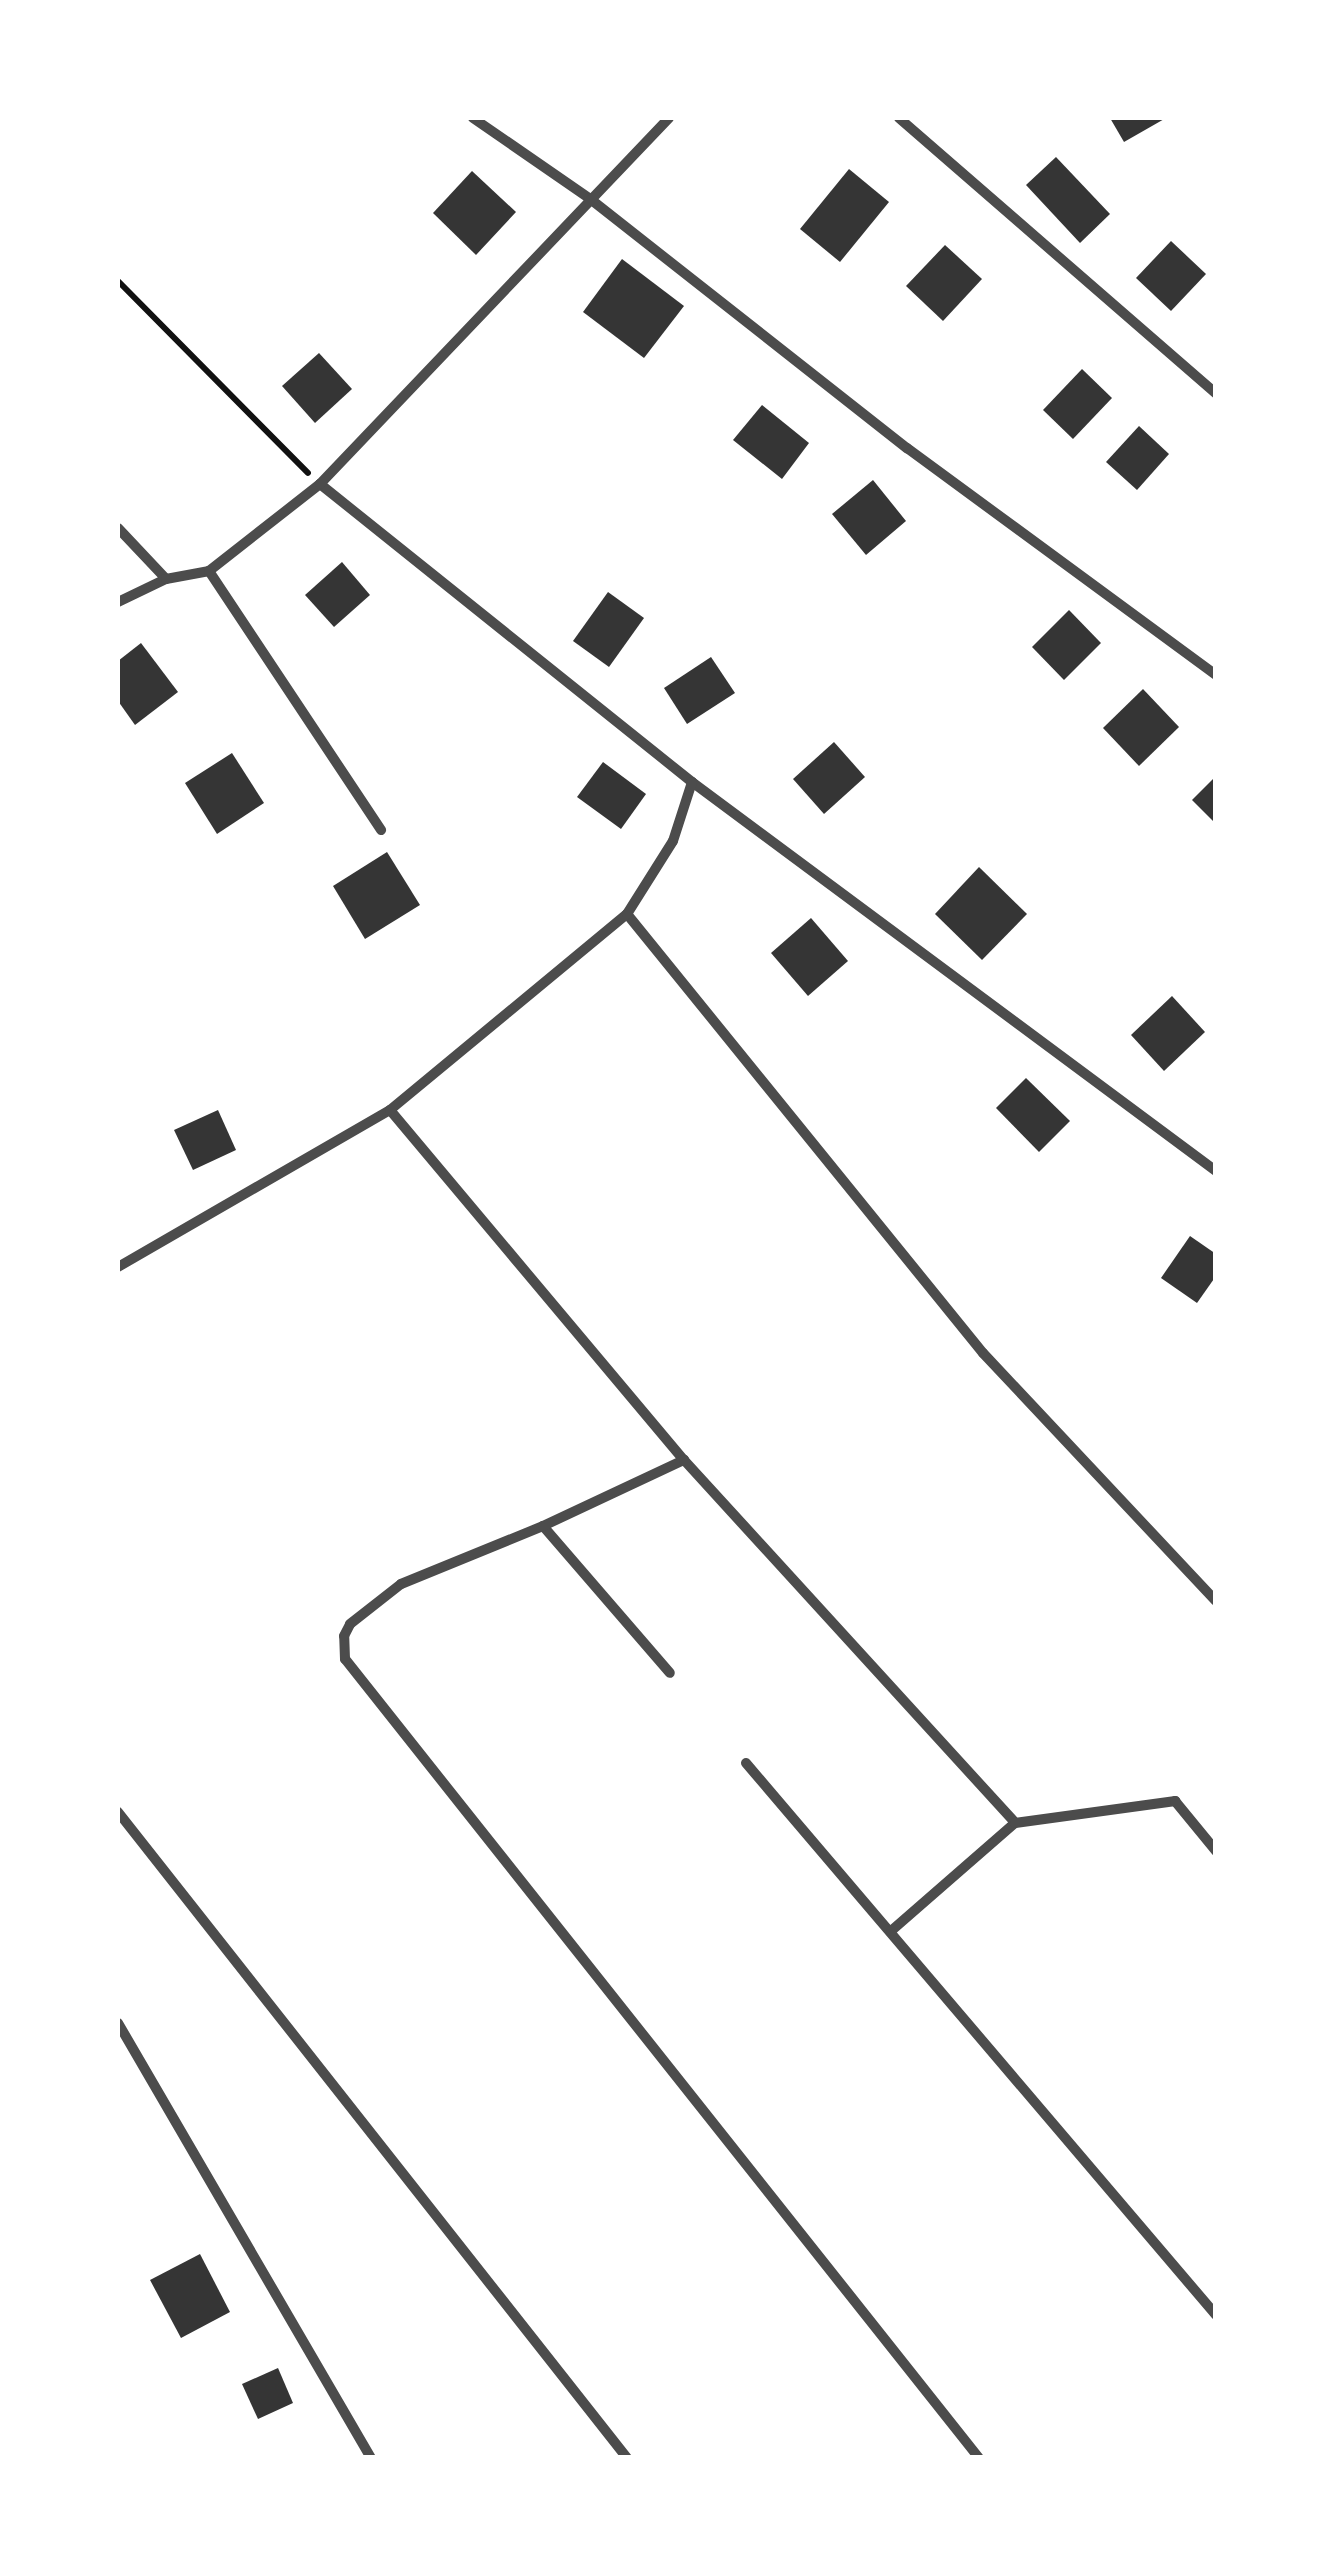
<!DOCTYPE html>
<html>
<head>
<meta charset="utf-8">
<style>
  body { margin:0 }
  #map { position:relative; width:1333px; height:2575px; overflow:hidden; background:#fff; font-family:Helvetica,sans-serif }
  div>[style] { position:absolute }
  .building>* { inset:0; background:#353535 }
  .path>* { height:6px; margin:-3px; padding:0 3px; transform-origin:3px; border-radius:3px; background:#111 }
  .minor>* { height:10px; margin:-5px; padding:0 5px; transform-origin:5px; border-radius:5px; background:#4c4c4c }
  span { translate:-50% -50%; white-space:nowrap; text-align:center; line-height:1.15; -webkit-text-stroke:10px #fff; paint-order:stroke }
  .frame { position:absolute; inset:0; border:120px solid #fff; pointer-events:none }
</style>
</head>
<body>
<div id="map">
  <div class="building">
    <i style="clip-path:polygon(1110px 118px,1166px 118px,1124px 142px)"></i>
    <i style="clip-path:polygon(1056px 157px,1110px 214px,1080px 243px,1026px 185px)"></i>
    <i style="clip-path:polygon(849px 169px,889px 202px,840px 262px,800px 229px)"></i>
    <i style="clip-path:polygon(472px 171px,516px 212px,476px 255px,433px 213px)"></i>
    <i style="clip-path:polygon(1171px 241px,1206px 274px,1171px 311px,1136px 278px)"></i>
    <i style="clip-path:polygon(945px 245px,982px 279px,943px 321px,906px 286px)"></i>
    <i style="clip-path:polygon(622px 259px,684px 306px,644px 358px,583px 312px)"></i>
    <i style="clip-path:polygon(319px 353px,352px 389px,315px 423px,282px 386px)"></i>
    <i style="clip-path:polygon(1082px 369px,1112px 398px,1073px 439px,1043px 410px)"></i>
    <i style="clip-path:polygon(762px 405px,809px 443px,782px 479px,733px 440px)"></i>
    <i style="clip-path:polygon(1139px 426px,1169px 454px,1137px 490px,1106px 462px)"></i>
    <i style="clip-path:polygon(873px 480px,906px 521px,866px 555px,832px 514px)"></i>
    <i style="clip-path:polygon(342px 562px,370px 595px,334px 627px,305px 595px)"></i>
    <i style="clip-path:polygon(608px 592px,644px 618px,609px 667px,573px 641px)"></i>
    <i style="clip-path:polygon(1069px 610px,1101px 643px,1064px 680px,1032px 647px)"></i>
    <i style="clip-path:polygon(141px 643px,178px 692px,135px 725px,118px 701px,118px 661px)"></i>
    <i style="clip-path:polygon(711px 657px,735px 693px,687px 724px,664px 688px)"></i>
    <i style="clip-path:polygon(1143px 689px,1179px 727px,1139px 766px,1103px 728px)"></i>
    <i style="clip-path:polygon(834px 742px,865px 777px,824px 814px,793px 779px)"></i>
    <i style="clip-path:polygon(232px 753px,264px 803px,217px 834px,185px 783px)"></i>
    <i style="clip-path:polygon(603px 762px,646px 794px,621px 829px,577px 797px)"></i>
    <i style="clip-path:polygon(1216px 776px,1216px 824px,1192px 800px)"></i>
    <i style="clip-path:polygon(387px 852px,420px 905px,365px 939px,333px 886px)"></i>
    <i style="clip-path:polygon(979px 867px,1027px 914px,982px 960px,935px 914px)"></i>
    <i style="clip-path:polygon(811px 918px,848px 961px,808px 996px,771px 953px)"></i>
    <i style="clip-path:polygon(1172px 996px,1205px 1032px,1164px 1071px,1131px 1035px)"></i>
    <i style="clip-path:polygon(1026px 1078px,1070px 1121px,1039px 1152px,996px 1108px)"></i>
    <i style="clip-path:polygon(218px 1110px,236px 1150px,193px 1170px,174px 1130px)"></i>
    <i style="clip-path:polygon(1190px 1236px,1216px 1254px,1216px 1276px,1197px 1303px,1161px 1278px)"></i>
    <i style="clip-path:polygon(200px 2254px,230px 2312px,181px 2338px,150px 2280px)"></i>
    <i style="clip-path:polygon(278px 2368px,293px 2403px,258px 2419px,242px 2384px)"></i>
  </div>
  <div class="path">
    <i style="left:118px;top:281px;width:270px;rotate:45.3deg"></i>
  </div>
  <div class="minor">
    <i style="left:473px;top:118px;width:141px;rotate:34.6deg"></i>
    <i style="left:589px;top:198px;width:405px;rotate:38.2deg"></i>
    <i style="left:907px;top:448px;width:383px;rotate:36.3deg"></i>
    <i style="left:899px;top:118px;width:420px;rotate:41deg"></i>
    <i style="left:320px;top:484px;width:477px;rotate:38.7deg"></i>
    <i style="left:692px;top:782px;width:653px;rotate:36.59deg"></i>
    <i style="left:118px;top:528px;width:70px;rotate:46.7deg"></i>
    <i style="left:209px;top:571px;width:311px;rotate:56.4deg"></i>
    <i style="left:118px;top:602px;width:53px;rotate:-25.6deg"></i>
    <i style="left:166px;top:579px;width:44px;rotate:-10.5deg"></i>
    <i style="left:209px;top:571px;width:141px;rotate:-38.1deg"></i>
    <i style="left:320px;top:484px;width:506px;rotate:-46.36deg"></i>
    <i style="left:627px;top:914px;width:565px;rotate:50.96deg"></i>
    <i style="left:983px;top:1353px;width:340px;rotate:46.8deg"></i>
    <i style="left:390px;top:1110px;width:457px;rotate:50deg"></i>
    <i style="left:118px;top:1267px;width:314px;rotate:-30deg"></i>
    <i style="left:390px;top:1110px;width:308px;rotate:-39.6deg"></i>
    <i style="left:627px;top:914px;width:86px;rotate:-57.8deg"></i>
    <i style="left:673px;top:841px;width:62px;rotate:-72.1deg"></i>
    <i style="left:543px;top:1526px;width:194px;rotate:49.2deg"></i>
    <i style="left:746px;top:1763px;width:725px;rotate:49.59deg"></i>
    <i style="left:118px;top:1812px;width:822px;rotate:51.76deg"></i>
    <i style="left:891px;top:1931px;width:164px;rotate:-41.1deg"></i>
    <i style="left:118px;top:2023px;width:503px;rotate:59.82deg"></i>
    <i style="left:979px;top:2458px;width:1020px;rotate:-128.43deg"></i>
    <i style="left:345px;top:1659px;width:23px;rotate:-92deg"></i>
    <i style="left:344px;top:1636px;width:13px;rotate:-63deg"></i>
    <i style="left:350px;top:1624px;width:65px;rotate:-38.1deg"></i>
    <i style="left:401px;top:1584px;width:153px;rotate:-22.2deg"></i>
    <i style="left:543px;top:1526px;width:156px;rotate:-25.1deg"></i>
    <i style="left:684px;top:1460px;width:491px;rotate:47.6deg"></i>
    <i style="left:1015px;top:1823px;width:162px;rotate:-7.8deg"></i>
    <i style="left:1175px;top:1801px;width:65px;rotate:50.6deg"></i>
  </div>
  <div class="frame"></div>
</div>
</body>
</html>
